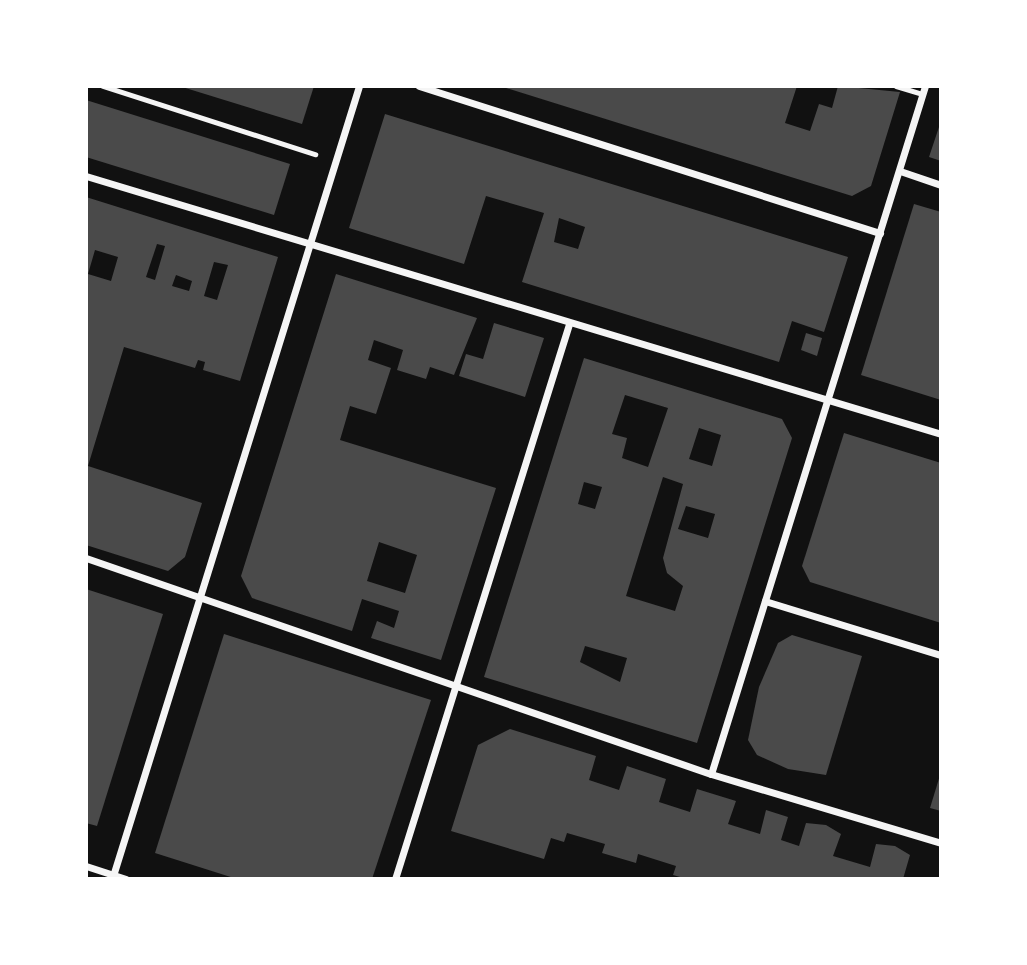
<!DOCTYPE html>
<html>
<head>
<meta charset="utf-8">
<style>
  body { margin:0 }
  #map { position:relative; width:1027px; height:965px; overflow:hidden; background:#111; font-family:Lato,sans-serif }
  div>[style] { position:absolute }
  .building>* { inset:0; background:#4a4a4a }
  .path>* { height:4.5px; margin:-2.25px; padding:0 2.25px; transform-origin:2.25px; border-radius:2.25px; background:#f5f5f5 }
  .service>* { height:5px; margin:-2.5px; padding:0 2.5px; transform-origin:2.5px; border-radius:2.5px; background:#f5f5f5 }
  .minor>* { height:7px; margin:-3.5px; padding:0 3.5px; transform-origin:3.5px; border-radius:3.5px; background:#f5f5f5 }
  span { translate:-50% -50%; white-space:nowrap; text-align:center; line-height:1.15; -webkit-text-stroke:7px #fff; paint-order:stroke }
  .frame { position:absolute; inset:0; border:88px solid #fff; pointer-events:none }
</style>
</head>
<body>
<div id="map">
  <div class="building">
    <i style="clip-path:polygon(179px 86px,314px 86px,302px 124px)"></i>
    <i style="clip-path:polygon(500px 86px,797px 86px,785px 123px,810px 131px,819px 104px,832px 108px,838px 86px,900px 92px,871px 186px,852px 196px)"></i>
    <i style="clip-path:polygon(86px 100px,290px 164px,274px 215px,86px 157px)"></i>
    <i style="clip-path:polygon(evenodd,385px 114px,848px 257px,824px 332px,792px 321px,779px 362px,522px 282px,544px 213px,486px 196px,464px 264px,349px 228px,385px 114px,559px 218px,585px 227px,578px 249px,554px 242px,559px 218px)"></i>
    <i style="clip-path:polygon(941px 121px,941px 161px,929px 157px)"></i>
    <i style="clip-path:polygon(evenodd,86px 197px,278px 257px,240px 381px,203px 370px,205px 362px,198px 360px,195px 368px,124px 347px,88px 466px,202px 503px,185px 557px,168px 571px,86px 545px,86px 197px,157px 244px,165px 246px,155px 280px,146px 277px,157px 244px,86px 197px,95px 250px,118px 257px,111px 281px,88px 274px,95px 250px,86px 197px,214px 262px,228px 265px,217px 300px,204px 296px,214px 262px,86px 197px,176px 275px,192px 281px,189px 291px,172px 286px,176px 275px)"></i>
    <i style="clip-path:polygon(914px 204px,941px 212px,941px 400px,861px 375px)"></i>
    <i style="clip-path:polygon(evenodd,336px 274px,477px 318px,454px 375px,430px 367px,426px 379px,397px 370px,403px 350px,374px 340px,368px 360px,391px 368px,376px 414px,350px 406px,340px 440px,496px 488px,441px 660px,371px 638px,377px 621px,394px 628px,399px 611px,362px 599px,352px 631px,252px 598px,241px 576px,336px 274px,379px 542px,417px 555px,405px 593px,367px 581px,379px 542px)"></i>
    <i style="clip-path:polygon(494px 323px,544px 338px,525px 397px,459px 376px,466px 354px,483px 359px)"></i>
    <i style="clip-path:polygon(806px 333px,822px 338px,817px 356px,801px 350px)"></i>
    <i style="clip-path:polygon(evenodd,584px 358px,782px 419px,792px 438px,697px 743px,484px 677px,584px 358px,625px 395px,668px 408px,648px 467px,622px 458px,627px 438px,612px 434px,625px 395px,584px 358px,699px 428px,721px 435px,712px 466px,689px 459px,699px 428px,584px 358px,663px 477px,683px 484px,663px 558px,667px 573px,683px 586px,675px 611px,626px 596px,663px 477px,584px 358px,584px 482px,602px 487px,595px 509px,578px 504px,584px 482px,584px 358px,686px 506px,715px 514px,708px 538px,678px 529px,686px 506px,584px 358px,585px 646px,627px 658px,620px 682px,580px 662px,585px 646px)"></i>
    <i style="clip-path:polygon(844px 433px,941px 463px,941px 623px,810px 582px,802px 566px)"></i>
    <i style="clip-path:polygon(86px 589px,163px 614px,97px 826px,86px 823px)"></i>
    <i style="clip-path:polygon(224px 634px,431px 700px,372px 879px,237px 879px,155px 853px)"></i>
    <i style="clip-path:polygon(792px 635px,862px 656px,826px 775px,788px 769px,757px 755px,748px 740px,759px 687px,778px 643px)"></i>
    <i style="clip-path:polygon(510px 729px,596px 756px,589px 780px,619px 790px,627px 766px,666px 779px,659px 802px,690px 812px,697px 789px,736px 801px,728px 824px,760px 834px,766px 810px,788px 817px,781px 840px,799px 846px,806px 823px,826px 825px,841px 834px,833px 856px,870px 867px,876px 844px,895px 846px,910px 855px,903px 879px,687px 879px,673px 875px,676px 866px,638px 854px,636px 863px,602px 853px,605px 844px,567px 833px,564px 842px,551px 838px,544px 859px,451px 831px,478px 745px)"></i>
    <i style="clip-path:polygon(941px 772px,941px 811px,930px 808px)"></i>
  </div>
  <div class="path">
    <i style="left:103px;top:86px;width:223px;rotate:17.8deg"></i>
  </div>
  <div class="service">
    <i style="left:896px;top:86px;width:27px;rotate:17deg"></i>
  </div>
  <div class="minor">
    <i style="left:419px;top:86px;width:484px;rotate:17.7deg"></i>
    <i style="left:900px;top:171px;width:43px;rotate:18.9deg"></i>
    <i style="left:86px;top:176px;width:893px;rotate:16.79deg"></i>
    <i style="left:86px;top:558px;width:661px;rotate:19.07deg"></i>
    <i style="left:711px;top:774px;width:240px;rotate:16.7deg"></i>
    <i style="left:765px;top:601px;width:184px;rotate:17.1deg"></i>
    <i style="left:711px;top:774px;width:721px;rotate:-72.72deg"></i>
    <i style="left:86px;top:866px;width:42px;rotate:18deg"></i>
    <i style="left:112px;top:879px;width:831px;rotate:-72.7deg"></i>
    <i style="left:395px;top:879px;width:582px;rotate:-72.59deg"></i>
  </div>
  <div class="frame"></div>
</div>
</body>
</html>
